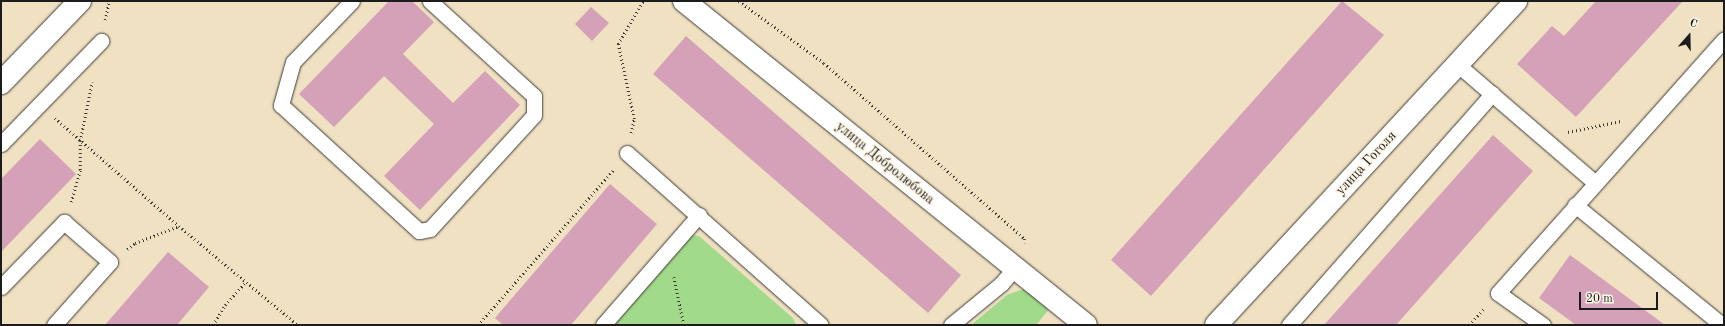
<!DOCTYPE html>
<html>
<head>
<meta charset="utf-8">
<style>
  body { margin:0 }
  #map { position:relative; width:1725px; height:326px; overflow:hidden; background:#f0e1c2; font-family:"Old Standard TT",serif }
  div>[style] { position:absolute }
  .green>* { inset:0; background:#a2da8b }
  .building>* { inset:0; background:#d5a1b9 }
  .path>* { height:2.5px; margin-top:-1.25px; transform-origin:0; background:repeating-linear-gradient(90deg,#3c3a35 0 1px,transparent 0 4px) }
  .roads { filter:drop-shadow(0 0 1px #3c3a35) drop-shadow(0 0 1px #3c3a35) }
  .service>* { height:15px; margin:-7.5px; padding:0 7.5px; transform-origin:7.5px; border-radius:7.5px; background:#fff }
  .minor>* { height:22px; margin:-11px; padding:0 11px; transform-origin:11px; border-radius:11px; background:#fff }
  span { translate:-50% -50%; white-space:nowrap; text-align:center; line-height:1.15; -webkit-text-stroke:3.5px #fcf5e5; paint-order:stroke }
  .street-label { font-size:14px; color:#1c1c1c }
  .frame { position:absolute; inset:0; border:2px solid #1c1c1c; pointer-events:none }
  .north { position:absolute; left:1669px; top:16px; width:40px; height:40px; -webkit-text-stroke:3px #fcf5e5; paint-order:stroke; rotate:20deg; font-size:11px; font-weight:700; line-height:16px; text-align:center; color:#1c1c1c }
  .north::after { content:''; display:block; margin:auto; width:14px; height:18px; background:#1c1c1c; clip-path:polygon(50% 0,100% 100%,50% 72%,0 100%) }
  .scale { position:absolute; left:1579px; top:292px; width:79px; height:18px; box-sizing:border-box; border:2px solid #1c1c1c; border-top:0; padding-left:5px; font-size:12px; line-height:14px; white-space:nowrap; color:#1c1c1c; -webkit-text-stroke:3px #fcf5e5; paint-order:stroke }
</style>
</head>
<body>
<div id="map">
  <div class="green">
    <i style="clip-path:polygon(690px 235px,699px 236px,793px 318px,796px 325px,610px 325px)"></i>
    <i style="clip-path:polygon(1026px 288px,1050px 308px,1036px 325px,971px 325px,1007px 295px)"></i>
  </div>
  <div class="building">
    <i style="clip-path:polygon(389px 1px,412px 1px,434px 22px,403px 54px,453px 103px,485px 71px,520px 105px,420px 210px,384px 176px,434px 124px,384px 76px,334px 127px,299px 94px)"></i>
    <i style="clip-path:polygon(1342px 1px,1384px 35px,1151px 296px,1111px 260px)"></i>
    <i style="clip-path:polygon(1596px 1px,1683px 1px,1576px 117px,1517px 64px,1552px 26px,1564px 36px)"></i>
    <i style="clip-path:polygon(591px 7px,609px 23px,592px 41px,575px 24px)"></i>
    <i style="clip-path:polygon(686px 36px,961px 275px,928px 313px,653px 74px)"></i>
    <i style="clip-path:polygon(1493px 135px,1533px 171px,1396px 325px,1324px 325px)"></i>
    <i style="clip-path:polygon(40px 139px,76px 174px,1px 252px,1px 179px)"></i>
    <i style="clip-path:polygon(610px 184px,657px 224px,571px 325px,503px 325px,495px 318px)"></i>
    <i style="clip-path:polygon(168px 252px,209px 287px,177px 325px,105px 325px)"></i>
    <i style="clip-path:polygon(1570px 255px,1665px 325px,1576px 325px,1539px 298px)"></i>
  </div>
  <div class="path">
    <i style="left:739px;top:1px;width:105px;rotate:36.1deg"></i>
    <i style="left:824px;top:63px;width:267px;rotate:41.2deg"></i>
    <i style="left:1025px;top:239px;width:4px;rotate:104deg"></i>
    <i style="left:105px;top:20px;width:19px;rotate:-78deg"></i>
    <i style="left:55px;top:118px;width:164px;rotate:41.1deg"></i>
    <i style="left:179px;top:226px;width:155px;rotate:39.8deg"></i>
    <i style="left:1568px;top:132px;width:54px;rotate:-11.7deg"></i>
    <i style="left:631px;top:133px;width:14px;rotate:-78deg"></i>
    <i style="left:634px;top:119px;width:77px;rotate:-102deg"></i>
    <i style="left:618px;top:44px;width:50px;rotate:-59.8deg"></i>
    <i style="left:71px;top:202px;width:33px;rotate:-74deg"></i>
    <i style="left:80px;top:170px;width:29px;rotate:-90deg"></i>
    <i style="left:80px;top:141px;width:60px;rotate:-78.5deg"></i>
    <i style="left:127px;top:249px;width:10px;rotate:-37deg"></i>
    <i style="left:135px;top:243px;width:47px;rotate:-21.1deg"></i>
    <i style="left:674px;top:277px;width:49px;rotate:78.2deg"></i>
    <i style="left:213px;top:325px;width:23px;rotate:-59deg"></i>
    <i style="left:225px;top:305px;width:31px;rotate:-48deg"></i>
    <i style="left:478px;top:325px;width:207px;rotate:-48.9deg"></i>
    <i style="left:1469px;top:325px;width:23px;rotate:-47deg"></i>
  </div>
  <div class="roads">
    <div class="service">
      <i style="left:352px;top:1px;width:85px;rotate:134deg"></i>
      <i style="left:293px;top:62px;width:45px;rotate:105.6deg"></i>
      <i style="left:281px;top:105px;width:187px;rotate:42.4deg"></i>
      <i style="left:419px;top:231px;width:11px;rotate:-10deg"></i>
      <i style="left:430px;top:229px;width:154px;rotate:-47.6deg"></i>
      <i style="left:534px;top:115px;width:19px;rotate:-90deg"></i>
      <i style="left:534px;top:96px;width:141px;rotate:-137.6deg"></i>
      <i style="left:1457px;top:64px;width:181px;rotate:40.7deg"></i>
      <i style="left:1px;top:144px;width:144px;rotate:-45.8deg"></i>
      <i style="left:627px;top:153px;width:259px;rotate:41.6deg"></i>
      <i style="left:1575px;top:205px;width:190px;rotate:39.2deg"></i>
      <i style="left:1px;top:287px;width:91px;rotate:-45.9deg"></i>
      <i style="left:64px;top:222px;width:61px;rotate:41deg"></i>
      <i style="left:110px;top:262px;width:84px;rotate:131.6deg"></i>
      <i style="left:603px;top:325px;width:146px;rotate:-48.9deg"></i>
      <i style="left:951px;top:325px;width:65px;rotate:-39.4deg"></i>
      <i style="left:1001px;top:284px;width:21px;rotate:-49deg"></i>
      <i style="left:1289px;top:325px;width:308px;rotate:-48.7deg"></i>
      <i style="left:1543px;top:325px;width:55px;rotate:-144.6deg"></i>
      <i style="left:1498px;top:293px;width:340px;rotate:-48.3deg"></i>
    </div>
    <div class="minor">
      <i style="left:684px;top:1px;width:516px;rotate:38.87deg"></i>
      <i style="left:1px;top:83px;width:114px;rotate:-46.1deg"></i>
      <i style="left:1216px;top:325px;width:442px;rotate:-47.2deg"></i>
    </div>
  </div>
  <div class="street-label">
    <span style="left:885px;top:163px;rotate:39deg">улица Добролюбова</span>
    <span style="left:1366px;top:163px;rotate:-47deg">улица Гоголя</span>
  </div>
  <div class="frame"></div>
  <div class="north">С</div>
  <div class="scale">20 m</div>
</div>
</body>
</html>
